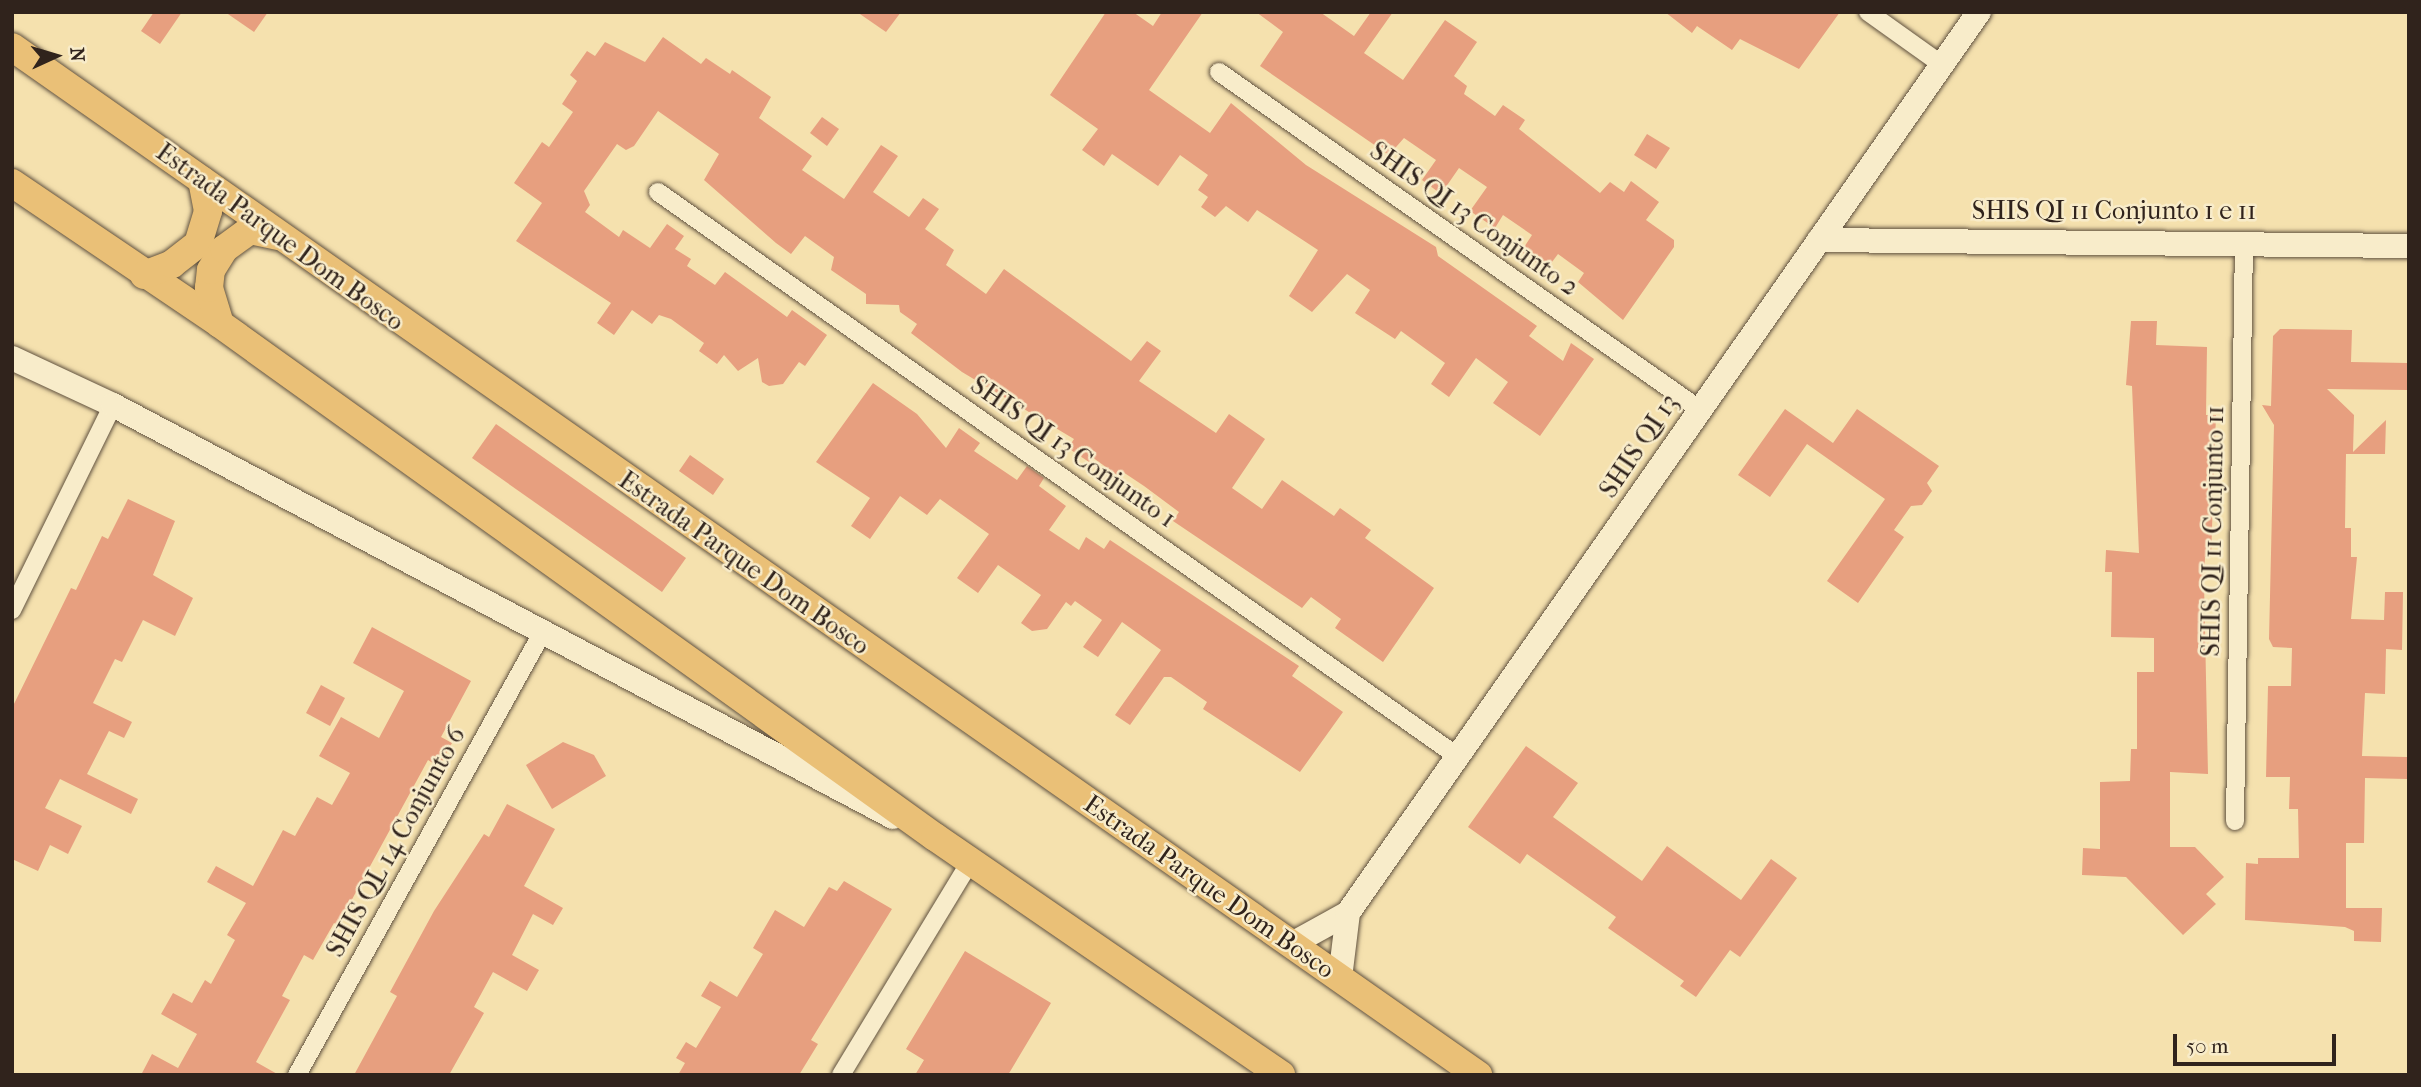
<!DOCTYPE html>
<html>
<head>
<meta charset="utf-8">
<style>
  body { margin:0 }
  #map { position:relative; width:2421px; height:1087px; overflow:hidden; background:#f5e1ae; font-family:"IM FELL French Canon",serif }
  div>[style] { position:absolute }
  .building>* { inset:0; background:#e79f7f }
  .roads { filter:drop-shadow(0 0 2px #615240) drop-shadow(0 0 2px #615240) }
  .street>* { height:18px; margin:-9px; padding:0 9px; transform-origin:9px; border-radius:9px; background:#f8ecca }
  .secondary>* { height:24px; margin:-12px; padding:0 12px; transform-origin:12px; border-radius:12px; background:#f8ecca }
  .primary>* { height:28px; margin:-14px; padding:0 14px; transform-origin:14px; border-radius:14px; background:#eac077 }
  span { translate:-50% -50%; white-space:nowrap; text-align:center; line-height:1.15; -webkit-text-stroke:5px #f8ecca; paint-order:stroke }
  .street-label { font-size:26px; color:#30231c }
  .frame { position:absolute; inset:0; border:14px solid #30231c; pointer-events:none }
  .north { position:absolute; left:21px; top:21px; width:70px; height:70px; -webkit-text-stroke:5px #f8ecca; paint-order:stroke; rotate:86deg; font-size:19px; font-weight:700; line-height:28px; text-align:center; color:#30231c }
  .north::after { content:''; display:block; margin:auto; width:24px; height:32px; background:#30231c; clip-path:polygon(50% 0,100% 100%,50% 72%,0 100%) }
  .scale { position:absolute; left:2173px; top:1034px; width:163px; height:32px; box-sizing:border-box; border:4px solid #30231c; border-top:0; padding-left:9px; font-size:21px; line-height:24px; white-space:nowrap; color:#30231c; -webkit-text-stroke:5px #f8ecca; paint-order:stroke }
</style>
</head>
<body>
<div id="map">
  <div class="building">
    <i style="clip-path:polygon(154px 12px,182px 12px,160px 44px,141px 31px)"></i>
    <i style="clip-path:polygon(225px 12px,268px 12px,254px 32px)"></i>
    <i style="clip-path:polygon(857px 12px,901px 12px,886px 32px)"></i>
    <i style="clip-path:polygon(1106px 12px,1133px 12px,1153px 26px,1162px 12px,1203px 12px,1149px 90px,1210px 133px,1231px 103px,1306px 165px,1436px 247px,1438px 256px,1537px 326px,1529px 336px,1563px 361px,1571px 343px,1594px 359px,1540px 436px,1493px 403px,1508px 382px,1476px 358px,1449px 397px,1431px 384px,1445px 363px,1401px 331px,1395px 339px,1355px 313px,1370px 290px,1347px 274px,1312px 312px,1289px 296px,1318px 250px,1257px 210px,1248px 222px,1226px 206px,1215px 217px,1201px 207px,1208px 197px,1198px 190px,1208px 175px,1180px 155px,1158px 186px,1112px 154px,1104px 166px,1082px 150px,1098px 129px,1050px 95px)"></i>
    <i style="clip-path:polygon(1256px 12px,1320px 12px,1354px 36px,1371px 12px,1393px 12px,1364px 53px,1403px 80px,1445px 20px,1477px 42px,1454px 76px,1467px 86px,1464px 94px,1495px 116px,1503px 105px,1525px 120px,1519px 129px,1600px 193px,1610px 182px,1624px 192px,1631px 181px,1659px 202px,1646px 220px,1674px 240px,1674px 247px,1623px 320px,1578px 282px,1584px 273px,1558px 254px,1546px 270px,1521px 252px,1532px 235px,1503px 215px,1495px 228px,1470px 211px,1487px 187px,1459px 168px,1441px 194px,1422px 180px,1436px 160px,1404px 138px,1389px 155px,1260px 66px,1283px 32px)"></i>
    <i style="clip-path:polygon(1665px 12px,1840px 12px,1799px 69px,1740px 39px,1732px 50px,1697px 26px,1692px 33px)"></i>
    <i style="clip-path:polygon(663px 37px,701px 64px,706px 58px,730px 74px,732px 70px,771px 97px,759px 118px,812px 156px,802px 170px,844px 199px,881px 145px,898px 156px,873px 192px,909px 217px,923px 198px,939px 209px,925px 229px,954px 250px,946px 265px,986px 294px,1004px 269px,1131px 361px,1147px 341px,1161px 351px,1139px 381px,1216px 433px,1229px 414px,1265px 439px,1232px 488px,1262px 509px,1282px 480px,1334px 516px,1340px 508px,1371px 530px,1365px 538px,1434px 588px,1383px 662px,1335px 628px,1341px 619px,1311px 597px,1302px 608px,1173px 521px,1179px 512px,1144px 486px,1120px 470px,1117px 475px,1092px 457px,1089px 462px,1068px 448px,1074px 439px,962px 372px,911px 333px,917px 324px,900px 312px,899px 305px,866px 304px,866px 294px,831px 270px,834px 257px,805px 236px,791px 254px,776px 243px,704px 180px,719px 154px,658px 111px,634px 146px,626px 150px,617px 144px,584px 191px,590px 205px,585px 212px,619px 237px,623px 230px,650px 248px,667px 224px,684px 236px,675px 249px,691px 259px,687px 266px,715px 285px,725px 272px,787px 317px,792px 310px,827px 335px,805px 366px,799px 362px,783px 384px,769px 386px,762px 382px,758px 358px,738px 371px,724px 355px,717px 364px,699px 351px,704px 343px,671px 319px,659px 315px,652px 324px,632px 310px,614px 335px,597px 323px,611px 303px,516px 241px,542px 203px,514px 183px,542px 142px,549px 147px,573px 112px,562px 104px,577px 81px,570px 75px,587px 51px,595px 56px,605px 42px,645px 62px)"></i>
    <i style="clip-path:polygon(822px 117px,839px 129px,827px 146px,810px 133px)"></i>
    <i style="clip-path:polygon(1647px 134px,1670px 148px,1656px 169px,1634px 155px)"></i>
    <i style="clip-path:polygon(2131px 321px,2157px 321px,2156px 345px,2207px 347px,2206px 415px,2216px 415px,2211px 557px,2205px 557px,2204px 582px,2208px 774px,2170px 772px,2170px 847px,2195px 847px,2224px 877px,2206px 894px,2216px 904px,2183px 935px,2126px 877px,2082px 875px,2083px 848px,2100px 849px,2100px 782px,2130px 781px,2131px 749px,2137px 749px,2137px 672px,2154px 672px,2154px 638px,2111px 637px,2112px 572px,2105px 572px,2106px 550px,2139px 553px,2132px 386px,2126px 385px)"></i>
    <i style="clip-path:polygon(2280px 329px,2352px 330px,2351px 362px,2408px 363px,2408px 390px,2327px 389px,2354px 415px,2353px 452px,2386px 420px,2385px 454px,2346px 454px,2345px 528px,2351px 528px,2351px 557px,2357px 557px,2351px 619px,2384px 620px,2385px 592px,2403px 592px,2402px 650px,2386px 649px,2385px 694px,2365px 693px,2362px 756px,2407px 757px,2407px 779px,2365px 778px,2364px 843px,2346px 843px,2346px 908px,2382px 908px,2381px 942px,2354px 941px,2354px 931px,2345px 927px,2245px 920px,2246px 863px,2258px 864px,2258px 858px,2299px 858px,2298px 809px,2289px 809px,2290px 777px,2266px 777px,2268px 686px,2291px 686px,2292px 648px,2273px 647px,2269px 639px,2274px 425px,2262px 405px,2271px 406px,2273px 336px)"></i>
    <i style="clip-path:polygon(873px 383px,917px 414px,946px 448px,959px 428px,980px 443px,974px 451px,1017px 480px,1027px 466px,1044px 478px,1039px 486px,1066px 506px,1049px 530px,1079px 550px,1086px 537px,1104px 549px,1110px 540px,1299px 666px,1292px 676px,1343px 712px,1300px 772px,1203px 709px,1207px 702px,1171px 677px,1164px 677px,1130px 725px,1115px 715px,1161px 650px,1122px 622px,1098px 657px,1083px 647px,1102px 620px,1075px 601px,1071px 606px,1066px 602px,1047px 629px,1032px 631px,1021px 623px,1041px 595px,998px 565px,978px 593px,957px 578px,989px 534px,940px 499px,927px 515px,900px 496px,870px 539px,851px 526px,870px 498px,816px 462px)"></i>
    <i style="clip-path:polygon(1785px 409px,1833px 443px,1857px 409px,1939px 466px,1927px 483px,1932px 491px,1922px 505px,1911px 506px,1894px 530px,1904px 537px,1858px 603px,1827px 581px,1885px 499px,1807px 444px,1770px 497px,1738px 475px)"></i>
    <i style="clip-path:polygon(496px 424px,686px 558px,662px 592px,472px 458px)"></i>
    <i style="clip-path:polygon(690px 455px,724px 479px,713px 495px,679px 471px)"></i>
    <i style="clip-path:polygon(128px 499px,175px 521px,153px 575px,193px 598px,175px 636px,143px 620px,122px 662px,115px 659px,93px 703px,132px 722px,124px 738px,109px 731px,87px 774px,138px 799px,131px 814px,60px 779px,45px 808px,82px 826px,68px 854px,50px 845px,38px 871px,12px 859px,12px 708px,71px 588px,76px 590px,102px 536px,108px 539px)"></i>
    <i style="clip-path:polygon(372px 627px,471px 681px,441px 737px,452px 743px,439px 767px,428px 760px,338px 925px,334px 923px,313px 960px,304px 955px,282px 996px,290px 1000px,256px 1062px,279px 1075px,141px 1075px,152px 1054px,178px 1068px,197px 1034px,161px 1014px,173px 993px,192px 1003px,205px 980px,211px 984px,235px 940px,227px 935px,246px 903px,207px 882px,216px 866px,253px 886px,283px 830px,295px 836px,317px 797px,332px 805px,350px 773px,319px 756px,341px 717px,379px 738px,404px 691px,353px 663px)"></i>
    <i style="clip-path:polygon(321px 685px,345px 698px,330px 726px,306px 713px)"></i>
    <i style="clip-path:polygon(563px 742px,594px 755px,606px 776px,552px 809px,526px 765px)"></i>
    <i style="clip-path:polygon(1526px 746px,1578px 783px,1553px 817px,1642px 881px,1667px 846px,1741px 900px,1771px 859px,1797px 878px,1740px 957px,1730px 950px,1696px 997px,1680px 986px,1684px 981px,1608px 928px,1616px 917px,1527px 854px,1520px 864px,1468px 827px)"></i>
    <i style="clip-path:polygon(507px 804px,555px 829px,524px 886px,563px 908px,553px 925px,533px 914px,512px 955px,539px 970px,527px 991px,493px 972px,474px 1007px,484px 1013px,449px 1075px,354px 1075px,397px 996px,390px 992px,434px 911px,484px 834px,489px 837px)"></i>
    <i style="clip-path:polygon(844px 881px,892px 909px,811px 1040px,818px 1044px,799px 1075px,678px 1075px,685px 1063px,676px 1058px,686px 1042px,696px 1048px,721px 1007px,701px 996px,710px 981px,737px 997px,763px 954px,753px 948px,775px 910px,804px 927px,829px 887px,837px 891px)"></i>
    <i style="clip-path:polygon(965px 951px,1051px 1003px,1008px 1075px,915px 1075px,924px 1060px,906px 1049px)"></i>
  </div>
  <div class="roads">
    <div class="street">
      <i style="left:1868px;top:12px;width:90px;rotate:35.5deg"></i>
      <i style="left:1219px;top:72px;width:586px;rotate:35.07deg"></i>
      <i style="left:658px;top:192px;width:978px;rotate:35.22deg"></i>
      <i style="left:12px;top:610px;width:229px;rotate:-63.8deg"></i>
      <i style="left:2235px;top:821px;width:580px;rotate:-89.11deg"></i>
      <i style="left:297px;top:1075px;width:503px;rotate:-60.99deg"></i>
      <i style="left:841px;top:1075px;width:251px;rotate:-58.8deg"></i>
    </div>
    <div class="secondary">
      <i style="left:1819px;top:240px;width:590px;rotate:0.58deg"></i>
      <i style="left:12px;top:358px;width:111px;rotate:25deg"></i>
      <i style="left:113px;top:405px;width:882px;rotate:27.84deg"></i>
      <i style="left:1292px;top:944px;width:64px;rotate:-29deg"></i>
      <i style="left:1348px;top:913px;width:1100px;rotate:-55deg"></i>
      <i style="left:1340px;top:978px;width:65px;rotate:-83deg"></i>
    </div>
    <div class="primary">
      <i style="left:12px;top:47px;width:1791px;rotate:35.04deg"></i>
      <i style="left:12px;top:183px;width:251px;rotate:34.1deg"></i>
      <i style="left:220px;top:324px;width:880px;rotate:35.66deg"></i>
      <i style="left:935px;top:837px;width:420px;rotate:34.5deg"></i>
      <i style="left:144px;top:275px;width:30px;rotate:-21deg"></i>
      <i style="left:172px;top:264px;width:33px;rotate:-38deg"></i>
      <i style="left:198px;top:244px;width:34px;rotate:-73deg"></i>
      <i style="left:208px;top:211px;width:31px;rotate:-101deg"></i>
      <i style="left:220px;top:324px;width:38px;rotate:-107deg"></i>
      <i style="left:209px;top:288px;width:18px;rotate:-84deg"></i>
      <i style="left:211px;top:270px;width:25px;rotate:-58deg"></i>
      <i style="left:224px;top:249px;width:32px;rotate:-36deg"></i>
      <i style="left:250px;top:230px;width:29px;rotate:12deg"></i>
    </div>
  </div>
  <div class="street-label">
    <span style="left:2114px;top:211px">SHIS QI 11 Conjunto 1 e 11</span>
    <span style="left:1474px;top:219px;rotate:35deg">SHIS QI 13 Conjunto 2</span>
    <span style="left:280px;top:237px;rotate:36deg">Estrada Parque Dom Bosco</span>
    <span style="left:1639px;top:446px;rotate:-56deg">SHIS QI 13</span>
    <span style="left:1073px;top:452px;rotate:35deg">SHIS QI 13 Conjunto 1</span>
    <span style="left:2213px;top:531px;rotate:-89deg">SHIS QI 11 Conjunto 11</span>
    <span style="left:744px;top:563px;rotate:35deg">Estrada Parque Dom Bosco</span>
    <span style="left:396px;top:842px;rotate:-61deg">SHIS QL 14 Conjunto 6</span>
    <span style="left:1209px;top:887px;rotate:35deg">Estrada Parque Dom Bosco</span>
  </div>
  <div class="frame"></div>
  <div class="north">N</div>
  <div class="scale">50 m</div>
</div>
</body>
</html>
